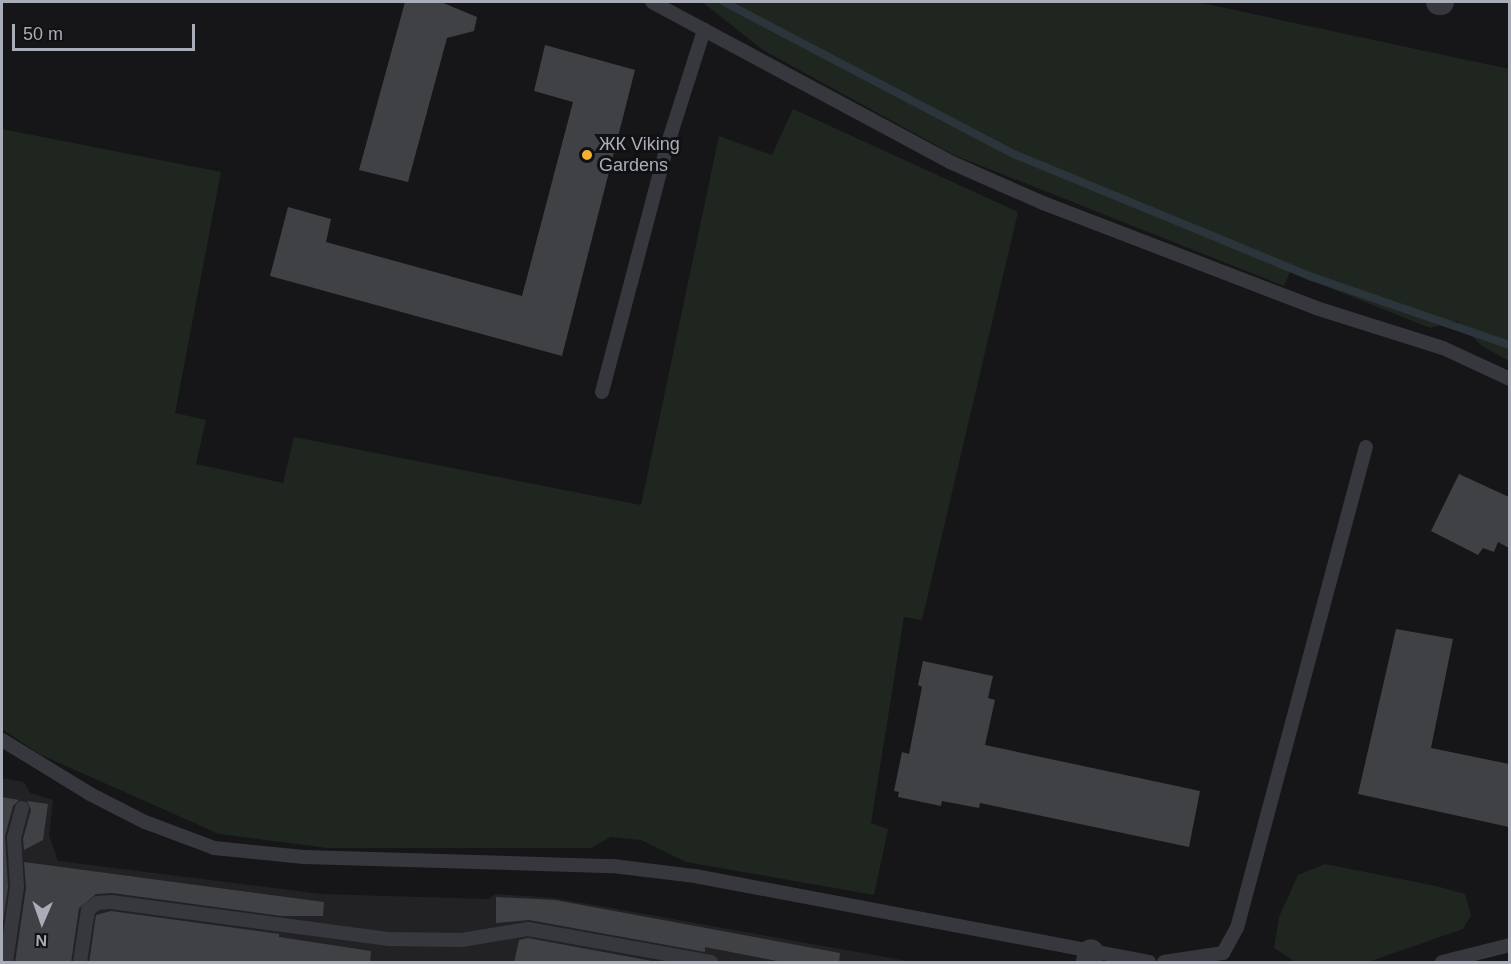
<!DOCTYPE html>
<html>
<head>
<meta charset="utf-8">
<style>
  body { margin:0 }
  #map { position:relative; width:1511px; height:964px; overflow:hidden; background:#161618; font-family:Arial,sans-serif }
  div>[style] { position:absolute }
  .built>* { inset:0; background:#222225 }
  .green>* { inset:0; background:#1e261f }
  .stream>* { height:8px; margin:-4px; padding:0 4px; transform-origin:4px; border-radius:4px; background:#2c353c }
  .building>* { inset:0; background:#404145 }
  .service>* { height:14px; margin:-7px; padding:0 7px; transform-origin:7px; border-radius:7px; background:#37383d }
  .minor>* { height:26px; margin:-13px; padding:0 13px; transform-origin:13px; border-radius:13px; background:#37383d }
  .dots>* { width:16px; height:16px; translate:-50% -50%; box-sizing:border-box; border:3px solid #111113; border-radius:50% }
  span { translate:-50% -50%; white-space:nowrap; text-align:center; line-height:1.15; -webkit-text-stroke:6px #111113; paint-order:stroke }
  .poi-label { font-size:18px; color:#a8adb8 }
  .left { translate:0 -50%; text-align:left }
  .frame { position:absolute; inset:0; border:3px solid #a8adb8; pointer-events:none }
  .north { position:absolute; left:12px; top:892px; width:60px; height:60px; -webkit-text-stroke:4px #111113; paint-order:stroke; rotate:182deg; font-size:16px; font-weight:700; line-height:24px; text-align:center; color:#a8adb8 }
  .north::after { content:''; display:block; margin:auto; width:21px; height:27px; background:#a8adb8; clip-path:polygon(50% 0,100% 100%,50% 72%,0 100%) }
  .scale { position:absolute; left:12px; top:24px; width:183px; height:27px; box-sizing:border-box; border:3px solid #a8adb8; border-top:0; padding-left:8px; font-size:18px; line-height:21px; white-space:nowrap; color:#a8adb8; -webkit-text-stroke:4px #111113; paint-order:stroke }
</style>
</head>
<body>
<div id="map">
  <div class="built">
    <i style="clip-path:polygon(2px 778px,24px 782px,30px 793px,53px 800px,49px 836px,58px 861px,321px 894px,489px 899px,495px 894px,555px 898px,913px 962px,2px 962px)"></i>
  </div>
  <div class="green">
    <i style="clip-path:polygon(702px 2px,1197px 2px,1509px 69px,1509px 361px,1482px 346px,1457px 321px,1430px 328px,1290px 272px,1284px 286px,954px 155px,763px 50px)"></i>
    <i style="clip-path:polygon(793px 109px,1018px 212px,922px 620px,904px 617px,871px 823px,888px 829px,874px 895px,686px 862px,641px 840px,611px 837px,591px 848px,328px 848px,219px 834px,39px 754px,2px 729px,2px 129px,221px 172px,175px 413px,206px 420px,196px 464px,283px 483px,294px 437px,641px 505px,719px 136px,772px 155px)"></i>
    <i style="clip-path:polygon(1325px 864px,1436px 886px,1465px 894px,1471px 915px,1463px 929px,1368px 962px,1294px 961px,1274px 948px,1279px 917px,1298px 875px)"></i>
  </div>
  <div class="stream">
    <i style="left:724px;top:2px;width:330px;rotate:27.7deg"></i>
    <i style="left:1016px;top:155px;width:320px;rotate:22.4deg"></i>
    <i style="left:1312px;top:277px;width:209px;rotate:19deg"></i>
  </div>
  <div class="building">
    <i style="clip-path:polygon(405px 2px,441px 2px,477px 17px,474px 31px,447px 38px,408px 182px,359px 170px)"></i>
    <i style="clip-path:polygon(545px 45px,635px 70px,562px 356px,270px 276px,288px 207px,331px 219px,326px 242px,522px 296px,573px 102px,534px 91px)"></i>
    <i style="clip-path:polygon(1459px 474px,1509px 497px,1509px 548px,1498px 542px,1494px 552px,1483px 548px,1478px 555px,1431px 531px)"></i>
    <i style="clip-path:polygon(1396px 629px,1453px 639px,1431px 748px,1509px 764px,1509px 827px,1358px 794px)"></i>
    <i style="clip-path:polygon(923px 661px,993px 676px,988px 698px,995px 700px,985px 745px,1200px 791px,1189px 847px,980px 803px,979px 808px,942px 801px,941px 806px,898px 797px,899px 792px,894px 791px,902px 752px,909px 754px,922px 687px,918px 685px)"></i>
    <i style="clip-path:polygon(2px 797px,19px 800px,13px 806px,5px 836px,8px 887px,2px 931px)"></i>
    <i style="clip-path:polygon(27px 801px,48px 804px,43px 840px,24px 850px,23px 839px,31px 810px)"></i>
    <i style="clip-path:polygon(24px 862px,324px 902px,323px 916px,281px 916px,112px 893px,96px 894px,79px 908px,71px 963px,15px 963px,26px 888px)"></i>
    <i style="clip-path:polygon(496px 897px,555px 900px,840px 953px,839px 963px,787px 963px,705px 947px,705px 952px,529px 920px,496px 923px)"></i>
    <i style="clip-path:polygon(111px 911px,279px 934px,279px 937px,371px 951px,370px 963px,89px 963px,96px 915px)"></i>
    <i style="clip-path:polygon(528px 938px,663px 963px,514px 963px,519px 940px)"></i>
  </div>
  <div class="service">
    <i style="left:652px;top:2px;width:338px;rotate:28.2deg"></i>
    <i style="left:950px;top:162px;width:102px;rotate:23.8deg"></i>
    <i style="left:1043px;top:203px;width:292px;rotate:21deg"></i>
    <i style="left:1316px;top:308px;width:133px;rotate:17.5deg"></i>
    <i style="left:1443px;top:348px;width:74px;rotate:24.8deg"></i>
    <i style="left:602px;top:392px;width:258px;rotate:-75.2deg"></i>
    <i style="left:668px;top:143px;width:119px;rotate:-72.3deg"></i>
    <i style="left:2px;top:740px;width:103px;rotate:31.5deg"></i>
    <i style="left:90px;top:794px;width:62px;rotate:27deg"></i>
    <i style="left:145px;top:822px;width:74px;rotate:20.6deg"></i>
    <i style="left:214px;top:848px;width:90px;rotate:5.7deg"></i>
    <i style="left:304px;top:857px;width:309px;rotate:1.7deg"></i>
    <i style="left:613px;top:866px;width:83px;rotate:7deg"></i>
    <i style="left:695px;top:876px;width:462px;rotate:10.7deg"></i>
    <i style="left:6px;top:962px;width:76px;rotate:-81.7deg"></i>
    <i style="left:17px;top:887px;width:49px;rotate:-93.5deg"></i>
    <i style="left:14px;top:838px;width:31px;rotate:-75deg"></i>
    <i style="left:80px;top:962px;width:53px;rotate:-81.3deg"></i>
    <i style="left:88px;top:910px;width:11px;rotate:-38deg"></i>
    <i style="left:97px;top:903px;width:14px;rotate:-4deg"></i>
    <i style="left:111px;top:902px;width:279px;rotate:7.6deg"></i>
    <i style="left:388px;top:939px;width:74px;rotate:0.8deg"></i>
    <i style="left:462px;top:940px;width:67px;rotate:-9.5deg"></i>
    <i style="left:528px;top:929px;width:186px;rotate:10.2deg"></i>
    <i style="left:1164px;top:962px;width:60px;rotate:-8.7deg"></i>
    <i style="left:1223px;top:953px;width:29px;rotate:-61deg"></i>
    <i style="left:1237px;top:928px;width:498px;rotate:-75deg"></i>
    <i style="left:1442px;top:962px;width:70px;rotate:-14deg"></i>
  </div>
  <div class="minor">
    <i style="left:1439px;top:2px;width:2px"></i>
    <i style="left:1089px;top:962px;width:10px;rotate:-79deg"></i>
  </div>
  <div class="dots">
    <i style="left:587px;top:155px;background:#f2b134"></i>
  </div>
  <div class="poi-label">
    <span class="left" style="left:599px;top:155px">ЖК Viking<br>Gardens</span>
  </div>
  <div class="frame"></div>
  <div class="north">N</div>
  <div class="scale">50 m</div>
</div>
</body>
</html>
